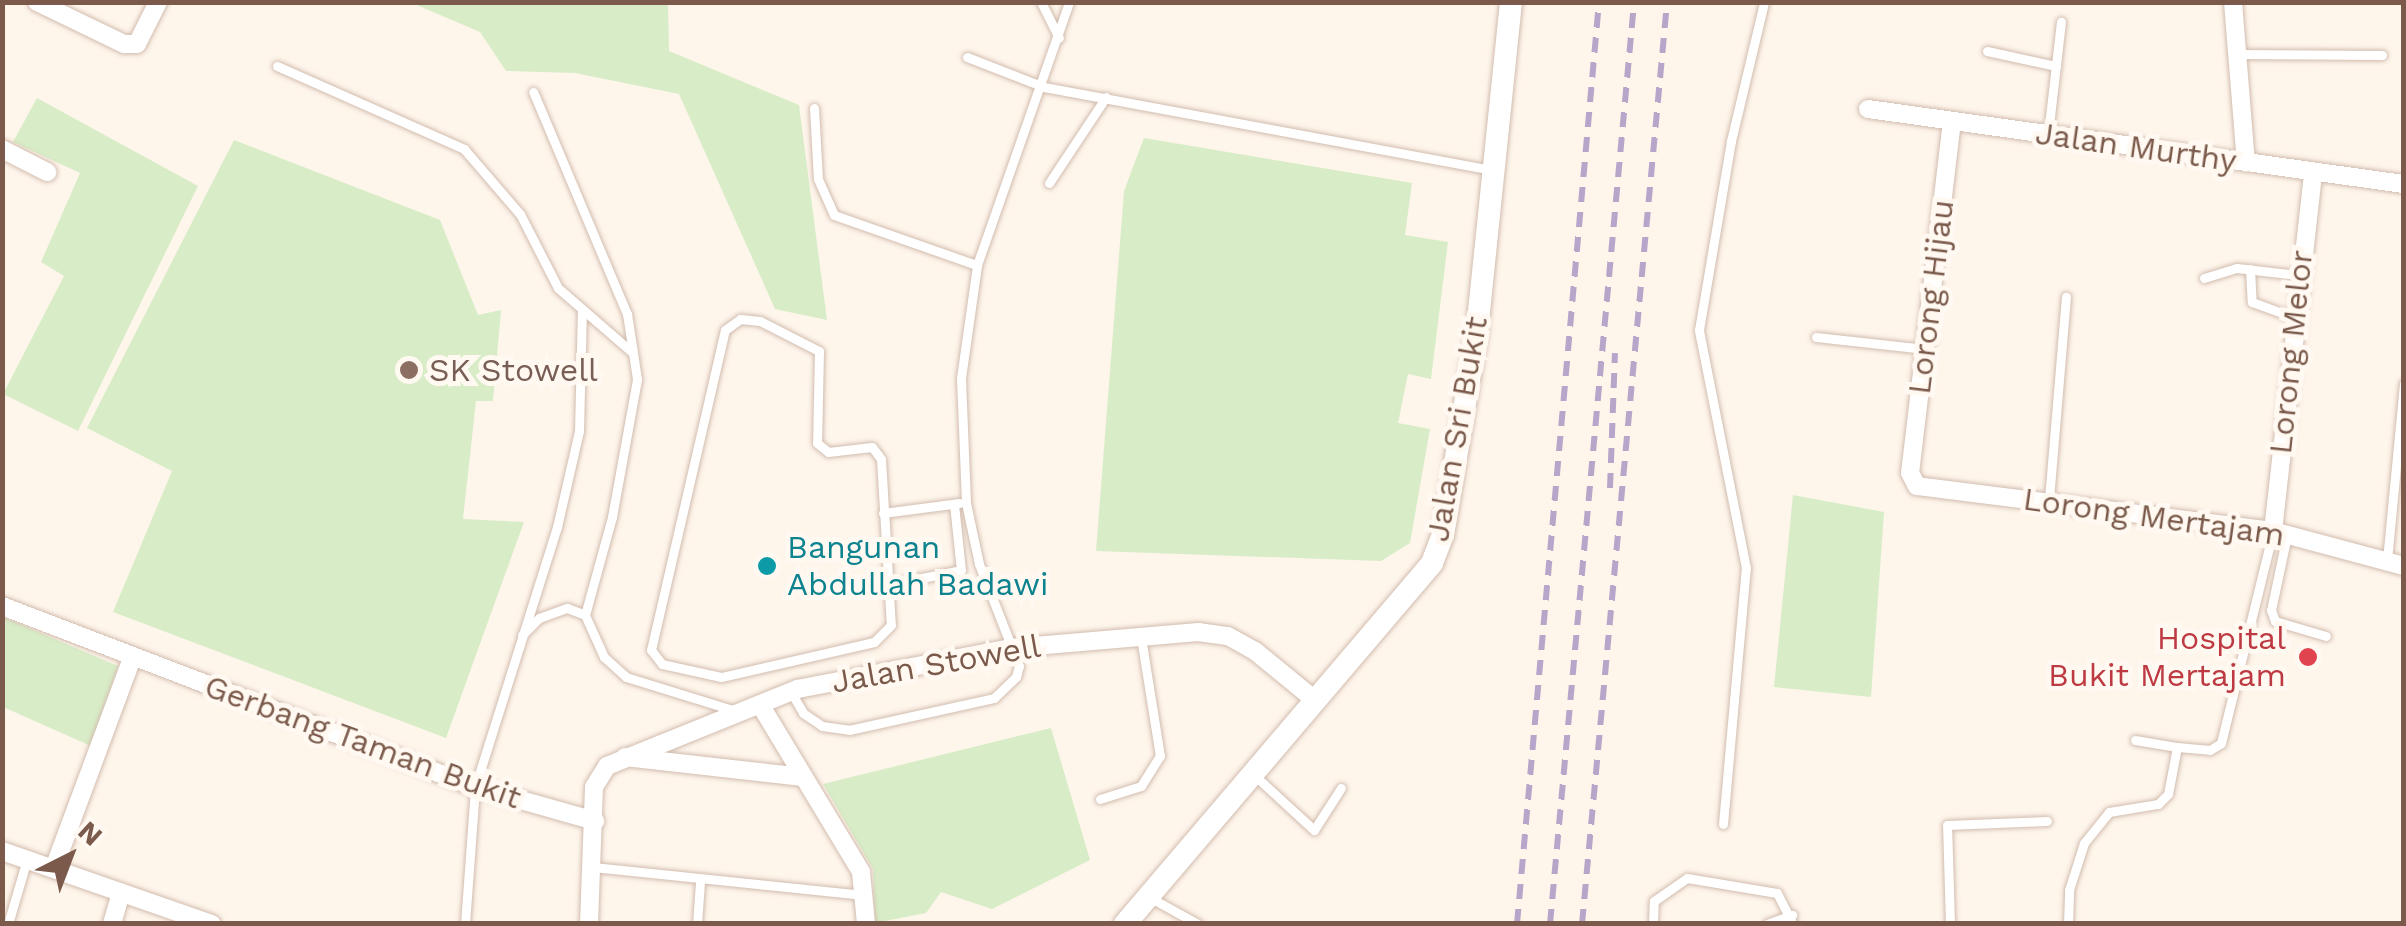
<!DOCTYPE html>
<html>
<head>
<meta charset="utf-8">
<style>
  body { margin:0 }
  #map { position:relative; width:2406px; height:926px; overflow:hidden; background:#fef5eb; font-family:"Work Sans",sans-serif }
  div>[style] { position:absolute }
  .green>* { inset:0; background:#d8edc7 }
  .roads { filter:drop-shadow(0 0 2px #d2bcae) drop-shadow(0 0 2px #d2bcae) }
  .lane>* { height:9px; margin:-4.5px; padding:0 4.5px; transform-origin:4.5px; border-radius:4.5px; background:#fff }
  .street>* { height:18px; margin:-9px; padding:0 9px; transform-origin:9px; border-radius:9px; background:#fff }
  .secondary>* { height:22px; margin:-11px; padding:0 11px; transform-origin:11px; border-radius:11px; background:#fff }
  .rail>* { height:6px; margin-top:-3px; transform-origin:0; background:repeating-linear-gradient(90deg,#b8a6ca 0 15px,transparent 0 25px) }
  .dots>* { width:28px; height:28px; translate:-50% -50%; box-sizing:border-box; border:5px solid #fff9f2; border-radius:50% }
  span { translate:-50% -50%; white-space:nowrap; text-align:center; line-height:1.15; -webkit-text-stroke:10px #fff9f2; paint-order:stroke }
  .street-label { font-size:32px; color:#7b5a4b }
  .education-label { font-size:32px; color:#785e54 }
  .left { translate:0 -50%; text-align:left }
  .culture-label { font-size:32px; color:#0d838f }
  .health-label { font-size:32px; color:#be3a42 }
  .right { translate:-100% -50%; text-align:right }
  .frame { position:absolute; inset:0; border:5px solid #7b5a4b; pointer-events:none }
  .north { position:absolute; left:20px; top:806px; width:100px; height:100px; -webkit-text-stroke:8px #fff9f2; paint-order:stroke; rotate:42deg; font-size:28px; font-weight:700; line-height:40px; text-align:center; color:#7b5a4b }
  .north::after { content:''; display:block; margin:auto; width:35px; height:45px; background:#7b5a4b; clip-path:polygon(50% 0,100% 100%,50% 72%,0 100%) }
</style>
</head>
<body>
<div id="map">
  <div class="green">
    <i style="clip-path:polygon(412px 3px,668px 3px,669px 51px,799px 105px,827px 320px,775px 309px,679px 94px,575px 73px,506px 71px,480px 32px)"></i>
    <i style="clip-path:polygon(37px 98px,198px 186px,78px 431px,3px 394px,64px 276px,41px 262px,80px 173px,13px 142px)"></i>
    <i style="clip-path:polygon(1144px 138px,1412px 183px,1405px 235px,1448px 242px,1431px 379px,1408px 374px,1398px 423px,1430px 429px,1410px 543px,1381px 561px,1096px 551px,1124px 191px)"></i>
    <i style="clip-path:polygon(234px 140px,440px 220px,478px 315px,501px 310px,493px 401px,476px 401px,463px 519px,524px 522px,446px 738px,113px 612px,172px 471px,87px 428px)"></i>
    <i style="clip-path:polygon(1793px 495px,1884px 512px,1871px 697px,1774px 687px)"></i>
    <i style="clip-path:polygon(3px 617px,118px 666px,91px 746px,3px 707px)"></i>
    <i style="clip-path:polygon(1051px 728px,1090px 860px,992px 909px,941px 892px,926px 913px,875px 923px,873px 869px,823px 784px)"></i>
  </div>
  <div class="roads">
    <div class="lane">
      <i style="left:1041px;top:2px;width:40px;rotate:63.4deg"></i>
      <i style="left:1987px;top:51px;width:71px;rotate:12.3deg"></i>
      <i style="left:2236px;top:54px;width:146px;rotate:0.4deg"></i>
      <i style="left:967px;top:57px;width:83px;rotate:21.3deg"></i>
      <i style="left:1044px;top:87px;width:455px;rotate:10.5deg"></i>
      <i style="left:277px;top:66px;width:205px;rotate:23.9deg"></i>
      <i style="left:464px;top:149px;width:86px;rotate:49.3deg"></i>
      <i style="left:520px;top:214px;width:83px;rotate:62.8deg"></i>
      <i style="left:558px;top:288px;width:99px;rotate:40.9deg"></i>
      <i style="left:814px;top:108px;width:71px;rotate:86.8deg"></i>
      <i style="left:818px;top:179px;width:39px;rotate:66deg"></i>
      <i style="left:834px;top:215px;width:151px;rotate:19.3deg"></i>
      <i style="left:2048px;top:134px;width:113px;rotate:-83.4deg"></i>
      <i style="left:1049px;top:183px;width:103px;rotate:-56.5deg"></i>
      <i style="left:2250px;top:269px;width:33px;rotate:87deg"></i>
      <i style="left:2252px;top:302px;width:44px;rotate:20.1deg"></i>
      <i style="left:2204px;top:278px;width:34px;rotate:-17deg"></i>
      <i style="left:2237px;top:268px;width:61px;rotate:6.5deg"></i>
      <i style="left:740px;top:319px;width:20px;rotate:6deg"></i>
      <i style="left:760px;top:321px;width:66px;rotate:27deg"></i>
      <i style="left:819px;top:351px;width:92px;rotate:91.2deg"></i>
      <i style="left:817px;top:443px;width:14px;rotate:39deg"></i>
      <i style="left:828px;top:452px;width:44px;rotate:-6.5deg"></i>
      <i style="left:872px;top:447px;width:15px;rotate:53deg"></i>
      <i style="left:881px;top:459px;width:166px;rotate:86.6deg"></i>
      <i style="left:891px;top:625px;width:24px;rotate:135deg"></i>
      <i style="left:874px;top:642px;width:157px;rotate:167.1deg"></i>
      <i style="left:721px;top:677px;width:60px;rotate:-167.6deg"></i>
      <i style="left:662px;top:664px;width:18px;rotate:-128deg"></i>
      <i style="left:651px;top:650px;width:328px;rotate:-77deg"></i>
      <i style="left:725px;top:330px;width:19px;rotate:-36deg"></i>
      <i style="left:1816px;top:337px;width:110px;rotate:6.3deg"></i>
      <i style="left:2049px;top:499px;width:203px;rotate:-85.2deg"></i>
      <i style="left:883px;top:513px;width:77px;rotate:-7.5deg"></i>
      <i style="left:2287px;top:535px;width:77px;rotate:102deg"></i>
      <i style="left:2271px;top:610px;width:12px;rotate:70deg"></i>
      <i style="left:2275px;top:621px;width:53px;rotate:16.4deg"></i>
      <i style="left:2387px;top:560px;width:177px;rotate:-84.5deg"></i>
      <i style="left:892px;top:584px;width:70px;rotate:-11.5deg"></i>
      <i style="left:961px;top:570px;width:66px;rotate:-96.1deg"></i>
      <i style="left:585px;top:615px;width:46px;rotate:65.7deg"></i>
      <i style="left:604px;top:657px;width:30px;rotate:42deg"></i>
      <i style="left:626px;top:677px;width:115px;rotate:17.2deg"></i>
      <i style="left:522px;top:635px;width:24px;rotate:-45deg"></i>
      <i style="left:539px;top:618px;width:30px;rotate:-20deg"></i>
      <i style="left:567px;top:608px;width:19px;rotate:21deg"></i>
      <i style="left:585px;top:615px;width:102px;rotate:-74.6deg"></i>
      <i style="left:612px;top:517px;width:140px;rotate:-79.7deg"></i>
      <i style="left:637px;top:379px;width:66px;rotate:-98.7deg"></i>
      <i style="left:627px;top:314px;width:241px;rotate:-112.9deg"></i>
      <i style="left:791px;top:692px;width:24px;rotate:60deg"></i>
      <i style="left:803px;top:713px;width:23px;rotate:34deg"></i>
      <i style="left:822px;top:726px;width:27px;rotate:8deg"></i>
      <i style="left:849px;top:730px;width:148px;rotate:-12.4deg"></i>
      <i style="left:994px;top:698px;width:30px;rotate:-44deg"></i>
      <i style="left:1016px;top:677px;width:11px;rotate:-75deg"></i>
      <i style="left:1019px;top:666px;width:110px;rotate:-111.4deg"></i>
      <i style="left:979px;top:564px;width:62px;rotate:-102deg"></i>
      <i style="left:966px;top:503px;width:125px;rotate:-92.3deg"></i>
      <i style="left:961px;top:378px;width:114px;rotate:-81.9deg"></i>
      <i style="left:977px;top:265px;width:279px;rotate:-70.7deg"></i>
      <i style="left:2135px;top:740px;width:43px;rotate:9.5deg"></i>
      <i style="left:1253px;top:774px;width:83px;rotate:42.6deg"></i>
      <i style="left:1314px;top:830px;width:50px;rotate:-57.3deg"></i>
      <i style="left:1100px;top:799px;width:43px;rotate:-17.6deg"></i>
      <i style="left:1141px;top:786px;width:36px;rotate:-58deg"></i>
      <i style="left:1160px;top:756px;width:121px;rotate:-99.1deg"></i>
      <i style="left:1723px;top:824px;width:257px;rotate:-84.9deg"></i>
      <i style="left:1746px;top:568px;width:243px;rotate:-101.2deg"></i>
      <i style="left:1699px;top:330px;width:192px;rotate:-80.4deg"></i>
      <i style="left:1731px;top:141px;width:143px;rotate:-76.6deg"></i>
      <i style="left:593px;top:867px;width:272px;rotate:5.9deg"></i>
      <i style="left:1151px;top:898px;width:54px;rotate:29deg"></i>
      <i style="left:8px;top:924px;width:68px;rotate:-73.7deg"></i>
      <i style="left:465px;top:924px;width:137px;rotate:-85.8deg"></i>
      <i style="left:475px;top:787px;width:273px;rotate:-72.5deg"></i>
      <i style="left:557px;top:527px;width:98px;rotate:-77.1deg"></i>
      <i style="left:579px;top:431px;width:121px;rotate:-88.6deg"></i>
      <i style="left:697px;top:924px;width:42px;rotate:-85.9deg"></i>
      <i style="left:1653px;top:924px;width:23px;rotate:-88deg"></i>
      <i style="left:1654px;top:901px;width:40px;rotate:-34.9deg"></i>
      <i style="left:1687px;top:878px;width:91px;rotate:9.5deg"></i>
      <i style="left:1777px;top:893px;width:35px;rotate:63deg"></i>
      <i style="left:1767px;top:924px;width:27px;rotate:-20deg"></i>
      <i style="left:1950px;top:924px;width:99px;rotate:-91.7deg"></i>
      <i style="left:1947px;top:825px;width:100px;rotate:-2.3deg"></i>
      <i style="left:2068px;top:924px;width:34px;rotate:-88deg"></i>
      <i style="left:2069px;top:890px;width:49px;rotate:-72.3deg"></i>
      <i style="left:2084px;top:843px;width:40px;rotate:-51deg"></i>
      <i style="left:2109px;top:812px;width:50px;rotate:-9.3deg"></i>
      <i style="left:2158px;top:804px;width:14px;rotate:-45deg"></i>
      <i style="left:2168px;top:794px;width:48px;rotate:-79.2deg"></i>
      <i style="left:2177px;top:747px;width:33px;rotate:5deg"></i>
      <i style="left:2210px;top:750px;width:13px;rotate:-32deg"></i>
      <i style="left:2221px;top:743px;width:218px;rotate:-76.2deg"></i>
    </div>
    <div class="street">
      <i style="left:37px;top:2px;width:97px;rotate:25.8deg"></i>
      <i style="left:124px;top:44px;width:13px"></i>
      <i style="left:137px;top:44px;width:47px;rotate:-63.4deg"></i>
      <i style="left:2233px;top:2px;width:161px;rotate:85.4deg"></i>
      <i style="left:1868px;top:109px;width:541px;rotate:7.97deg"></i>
      <i style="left:1952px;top:121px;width:354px;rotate:96.8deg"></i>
      <i style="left:1910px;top:473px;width:15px;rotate:62deg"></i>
      <i style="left:1917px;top:486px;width:359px;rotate:7.2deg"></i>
      <i style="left:2273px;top:531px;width:136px;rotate:15deg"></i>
      <i style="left:2px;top:149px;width:51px;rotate:27.1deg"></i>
      <i style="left:2273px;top:531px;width:361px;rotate:-83.6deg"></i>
      <i style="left:2px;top:606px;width:506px;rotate:20.94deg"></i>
      <i style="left:475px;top:787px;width:125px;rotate:15.8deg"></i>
      <i style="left:761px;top:706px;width:194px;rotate:58.9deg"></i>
      <i style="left:861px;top:872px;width:52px;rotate:84.5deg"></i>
      <i style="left:625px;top:757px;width:179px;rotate:6.4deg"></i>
      <i style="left:2px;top:851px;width:222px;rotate:19.2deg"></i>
      <i style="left:54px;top:868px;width:224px;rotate:-69.6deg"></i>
      <i style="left:112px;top:924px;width:33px;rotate:-74deg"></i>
      <i style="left:589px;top:924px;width:137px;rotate:-87.9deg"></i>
      <i style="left:594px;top:787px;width:25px;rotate:-58deg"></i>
      <i style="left:607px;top:766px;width:206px;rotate:-22deg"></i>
      <i style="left:798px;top:689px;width:217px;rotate:-10.9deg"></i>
      <i style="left:1011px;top:648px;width:188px;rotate:-4.9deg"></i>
      <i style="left:1198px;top:632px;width:30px;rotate:8deg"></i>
      <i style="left:1228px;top:636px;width:31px;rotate:29deg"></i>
      <i style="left:1255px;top:651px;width:79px;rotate:39.3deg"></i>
    </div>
    <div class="secondary">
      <i style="left:1125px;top:924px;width:474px;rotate:-49.6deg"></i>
      <i style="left:1432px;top:563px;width:30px;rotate:-69deg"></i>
      <i style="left:1443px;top:535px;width:207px;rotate:-80.5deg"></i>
      <i style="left:1477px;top:331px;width:331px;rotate:-84.1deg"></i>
    </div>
  </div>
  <div class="rail">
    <i style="left:1610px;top:488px;width:135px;rotate:-87.9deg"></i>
    <i style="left:1517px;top:924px;width:926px;rotate:-84.92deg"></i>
    <i style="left:1550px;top:924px;width:926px;rotate:-84.79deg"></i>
    <i style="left:1582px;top:924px;width:926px;rotate:-84.73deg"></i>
  </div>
  <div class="dots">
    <i style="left:409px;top:370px;background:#8d6e63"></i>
    <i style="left:767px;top:566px;background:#0f9aa8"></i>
    <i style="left:2308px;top:657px;background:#e0444e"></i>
  </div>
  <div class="street-label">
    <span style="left:2136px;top:147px;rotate:8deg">Jalan Murthy</span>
    <span style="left:1931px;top:297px;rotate:-83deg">Lorong Hijau</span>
    <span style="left:2291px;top:352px;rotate:-84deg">Lorong Melor</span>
    <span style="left:1457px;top:429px;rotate:-80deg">Jalan Sri Bukit</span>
    <span style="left:2154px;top:517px;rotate:8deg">Lorong Mertajam</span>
    <span style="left:936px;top:664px;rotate:-10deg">Jalan Stowell</span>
    <span style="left:363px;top:742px;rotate:20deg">Gerbang Taman Bukit</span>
  </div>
  <div class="education-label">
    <span class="left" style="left:429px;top:370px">SK Stowell</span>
  </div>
  <div class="culture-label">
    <span class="left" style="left:787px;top:566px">Bangunan<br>Abdullah Badawi</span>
  </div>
  <div class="health-label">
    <span class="right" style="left:2286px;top:657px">Hospital<br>Bukit Mertajam</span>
  </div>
  <div class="frame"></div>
  <div class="north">N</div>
</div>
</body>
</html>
